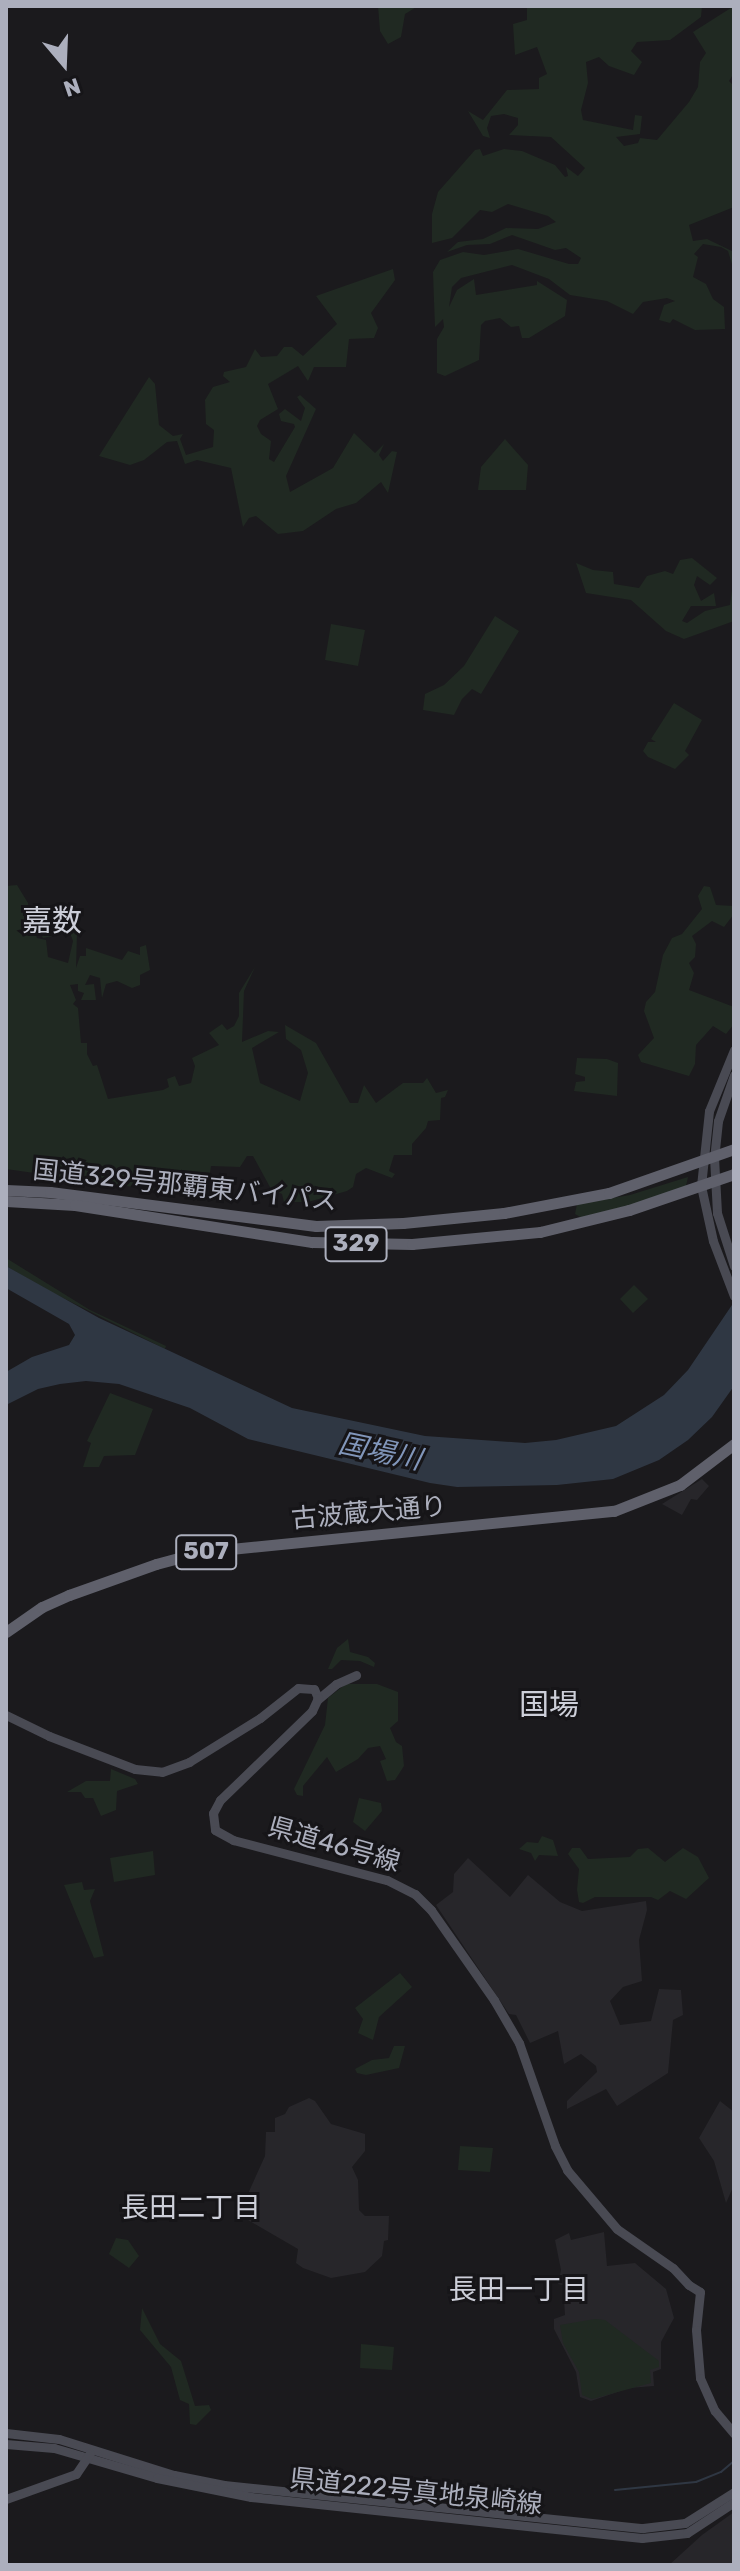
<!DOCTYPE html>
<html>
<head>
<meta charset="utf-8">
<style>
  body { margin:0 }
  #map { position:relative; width:740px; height:2571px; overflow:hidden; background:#1b1a1d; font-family:Rubik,"Noto Sans JP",sans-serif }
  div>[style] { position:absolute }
  .built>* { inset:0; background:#27262a }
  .green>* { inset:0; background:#202922 }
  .water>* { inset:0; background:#2f3743 }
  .stream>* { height:2px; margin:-1px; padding:0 1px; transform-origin:1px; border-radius:1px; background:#2f3743 }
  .secondary>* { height:9px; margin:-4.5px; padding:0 4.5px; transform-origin:4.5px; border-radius:4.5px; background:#494a53 }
  .trunk>* { height:11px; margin:-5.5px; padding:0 5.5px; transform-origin:5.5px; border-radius:5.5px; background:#5f606b }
  span { translate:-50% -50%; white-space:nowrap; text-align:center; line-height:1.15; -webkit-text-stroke:6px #161518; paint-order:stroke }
  .shield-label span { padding:2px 6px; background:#161518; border:2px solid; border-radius:6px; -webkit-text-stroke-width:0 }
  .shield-label { font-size:24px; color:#acafbd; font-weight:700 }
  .street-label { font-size:26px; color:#acafbd }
  .water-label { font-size:28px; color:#8196ba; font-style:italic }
  .neighbourhood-label { font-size:28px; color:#cdcfd9 }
  .quarter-label { font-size:30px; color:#cdcfd9 }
  .frame { position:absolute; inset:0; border:8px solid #acafbd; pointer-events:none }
  .north { position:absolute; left:24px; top:24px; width:80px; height:80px; -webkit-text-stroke:6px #161518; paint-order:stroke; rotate:161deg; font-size:22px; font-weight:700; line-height:32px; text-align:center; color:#acafbd }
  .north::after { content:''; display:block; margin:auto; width:28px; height:36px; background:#acafbd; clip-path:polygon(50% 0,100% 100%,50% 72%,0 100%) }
</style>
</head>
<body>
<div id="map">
  <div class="built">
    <i style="clip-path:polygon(702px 1479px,709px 1486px,697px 1500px,691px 1499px,682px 1515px,662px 1504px)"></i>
    <i style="clip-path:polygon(468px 1858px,510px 1897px,528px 1875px,560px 1902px,582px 1911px,646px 1901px,647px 1910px,639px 1940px,642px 1981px,623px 1987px,610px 2001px,620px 2025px,651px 2021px,659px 1989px,681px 1990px,683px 2015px,673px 2020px,668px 2073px,617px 2106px,606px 2089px,567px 2109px,567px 2101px,597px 2072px,596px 2066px,581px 2054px,564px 2064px,558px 2031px,530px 2043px,516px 2015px,509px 2014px,436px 1905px,453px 1892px,454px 1874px)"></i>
    <i style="clip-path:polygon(309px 2098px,315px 2101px,331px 2124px,365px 2134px,365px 2151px,352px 2167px,358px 2180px,359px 2210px,365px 2216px,389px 2216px,388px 2240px,384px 2241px,382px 2256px,365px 2272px,331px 2278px,303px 2268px,296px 2263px,298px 2249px,248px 2220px,241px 2209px,265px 2156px,266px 2132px,275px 2132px,275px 2118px,285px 2114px,289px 2107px)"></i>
    <i style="clip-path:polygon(720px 2101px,734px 2112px,734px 2185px,726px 2203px,714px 2161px,699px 2138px)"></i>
    <i style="clip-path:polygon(604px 2232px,607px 2266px,635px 2263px,666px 2289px,674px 2318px,661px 2342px,661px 2369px,653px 2372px,654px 2386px,629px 2388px,591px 2401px,580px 2397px,576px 2372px,554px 2329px,554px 2319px,565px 2315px,563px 2285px,558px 2284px,561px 2270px,555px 2240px,569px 2233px,571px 2240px)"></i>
    <i style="clip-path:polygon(734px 2512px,734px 2565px,669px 2565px,702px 2535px)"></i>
  </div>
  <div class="green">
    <i style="clip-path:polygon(378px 6px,418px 6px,405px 14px,401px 37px,388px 44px,380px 31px)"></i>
    <i style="clip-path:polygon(527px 6px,702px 6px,701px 17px,670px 40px,637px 42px,631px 51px,642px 62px,634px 75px,609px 66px,599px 57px,586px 62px,588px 83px,581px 110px,583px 120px,633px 130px,635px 115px,642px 116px,640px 134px,616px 137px,624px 146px,638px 143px,640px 138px,657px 140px,689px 102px,698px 87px,700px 62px,706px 53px,693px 32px,734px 6px,734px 73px,729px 81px,734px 86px,734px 207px,689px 225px,693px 241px,707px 239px,734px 252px,734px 271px,728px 251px,721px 247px,703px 244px,694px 254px,698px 257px,693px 277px,706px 284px,713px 299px,724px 307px,725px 329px,695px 330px,673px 319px,670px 323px,659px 320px,664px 305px,675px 301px,667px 298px,643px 302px,633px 314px,607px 301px,570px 295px,549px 279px,512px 265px,461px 278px,452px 287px,449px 307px,457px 290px,474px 279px,476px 295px,537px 285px,537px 281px,567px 300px,565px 316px,529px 338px,522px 338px,519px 326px,511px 327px,500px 318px,485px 321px,481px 325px,479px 360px,445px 376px,437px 373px,437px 339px,444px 327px,443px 319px,435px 327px,434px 301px,433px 272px,440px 260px,463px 252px,484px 255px,518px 249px,569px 264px,578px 264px,581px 258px,566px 248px,555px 250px,512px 235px,490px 244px,467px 245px,447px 252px,458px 242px,483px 239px,506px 228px,538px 229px,556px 222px,548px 216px,508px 204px,492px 212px,480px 210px,452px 238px,432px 243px,432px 214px,438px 192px,475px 150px,480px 149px,483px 156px,504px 149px,522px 151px,555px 165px,565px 177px,568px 176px,566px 167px,578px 176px,585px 168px,551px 137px,509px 135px,518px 125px,518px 118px,504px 114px,491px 116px,487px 128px,490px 138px,483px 136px,468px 111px,483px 120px,507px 90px,539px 89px,539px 78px,547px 74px,537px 47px,515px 55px,513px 24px,527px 20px)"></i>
    <i style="clip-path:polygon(393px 269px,395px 280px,371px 313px,378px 328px,374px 338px,349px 339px,346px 367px,314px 367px,308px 381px,298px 366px,268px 384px,278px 409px,260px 420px,257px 426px,261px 434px,271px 441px,269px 459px,274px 462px,295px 427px,294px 424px,281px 421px,279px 414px,285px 409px,301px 421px,305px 408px,297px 397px,300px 395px,316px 409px,286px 476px,290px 492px,333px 468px,354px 433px,375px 453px,384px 444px,379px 455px,383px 461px,392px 451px,397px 452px,388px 493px,381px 482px,356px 503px,336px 509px,303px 531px,278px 534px,256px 516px,249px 518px,243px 527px,231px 468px,197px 460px,185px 464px,177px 441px,167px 442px,144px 460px,130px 465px,99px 456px,149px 377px,155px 384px,159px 425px,173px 436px,183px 434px,180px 439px,186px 455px,213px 447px,214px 430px,206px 424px,205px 400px,213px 387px,230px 382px,223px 376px,224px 372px,246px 367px,255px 349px,261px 357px,277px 356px,284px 347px,292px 347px,303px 356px,337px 324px,316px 296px)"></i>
    <i style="clip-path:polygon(505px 439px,528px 465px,526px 490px,478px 490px,481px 467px)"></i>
    <i style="clip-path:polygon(692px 558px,717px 578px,710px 585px,697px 576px,694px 585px,701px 601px,714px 593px,716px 606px,691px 606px,682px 621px,687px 623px,705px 611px,730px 605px,732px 590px,734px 621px,684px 639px,666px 631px,631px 600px,586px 593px,576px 563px,593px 570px,613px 572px,614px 584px,639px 588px,647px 576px,665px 571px,673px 574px,680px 560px)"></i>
    <i style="clip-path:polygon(495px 616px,519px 631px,481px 694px,472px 689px,462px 699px,454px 715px,423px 710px,425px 694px,444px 685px,464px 666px)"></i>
    <i style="clip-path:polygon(331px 624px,365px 630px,358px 666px,325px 660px)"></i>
    <i style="clip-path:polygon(674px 703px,702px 720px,685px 751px,689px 755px,675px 769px,648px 757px,643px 751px,648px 742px,656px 742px,651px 739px)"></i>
    <i style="clip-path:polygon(17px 885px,28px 903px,30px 918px,40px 918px,35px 932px,37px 938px,46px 940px,48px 957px,68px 963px,73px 941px,70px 933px,53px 931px,53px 936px,43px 938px,38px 928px,41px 921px,46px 919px,53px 929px,62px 915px,77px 934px,76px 968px,80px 956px,86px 956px,86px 948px,122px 960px,128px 951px,140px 955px,140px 947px,146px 945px,150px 970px,140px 975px,140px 985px,132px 988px,117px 981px,106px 984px,102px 998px,100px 978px,90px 975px,85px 985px,94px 984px,96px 1000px,81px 1000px,84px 993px,78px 991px,78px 984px,70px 985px,76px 1000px,73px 1004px,78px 1008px,81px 1043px,87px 1043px,87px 1054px,93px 1066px,97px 1065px,108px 1099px,163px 1090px,169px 1087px,167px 1079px,175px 1076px,179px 1086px,191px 1083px,195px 1066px,192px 1058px,219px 1045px,209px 1033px,222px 1024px,227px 1030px,234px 1026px,239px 1016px,239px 993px,255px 967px,244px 991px,242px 1042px,268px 1031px,279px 1032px,252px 1048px,260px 1083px,300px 1101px,308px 1073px,301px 1050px,286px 1039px,285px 1025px,316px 1043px,350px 1103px,358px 1103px,364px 1085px,376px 1103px,403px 1083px,423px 1083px,427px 1078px,436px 1093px,448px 1090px,445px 1097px,441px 1098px,440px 1120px,428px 1121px,426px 1128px,412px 1144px,412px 1155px,394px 1155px,389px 1171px,395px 1174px,392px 1178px,366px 1168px,356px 1174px,353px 1187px,347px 1191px,308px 1202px,284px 1202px,282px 1194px,271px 1189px,253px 1156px,247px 1156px,240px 1167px,211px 1166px,210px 1173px,202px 1172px,200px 1179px,152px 1174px,154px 1190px,6px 1169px,6px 886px)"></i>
    <i style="clip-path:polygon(704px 886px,710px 887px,716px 905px,734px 906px,734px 914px,724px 927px,712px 921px,692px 936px,696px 944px,695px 957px,689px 963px,694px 973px,689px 990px,734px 1007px,734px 1024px,726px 1034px,713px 1026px,696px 1045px,695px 1064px,689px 1076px,641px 1062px,638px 1055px,654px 1038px,644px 1011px,646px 1002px,655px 992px,663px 955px,672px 938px,682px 934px,702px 909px,698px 896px)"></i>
    <i style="clip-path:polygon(577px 1058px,607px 1059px,618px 1063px,617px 1096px,574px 1091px,576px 1082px,585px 1081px,585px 1077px,575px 1074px)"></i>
    <i style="clip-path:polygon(688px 1177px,686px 1186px,663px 1196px,582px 1218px,575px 1214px,577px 1204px,630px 1195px)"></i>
    <i style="clip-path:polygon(6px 1258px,90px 1310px,166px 1346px,165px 1349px,51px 1292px,6px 1266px)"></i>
    <i style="clip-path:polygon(634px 1285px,648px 1299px,633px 1313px,620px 1299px)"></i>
    <i style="clip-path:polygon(110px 1393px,153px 1409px,135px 1455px,104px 1456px,99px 1467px,83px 1467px,91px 1443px,87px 1441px)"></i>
    <i style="clip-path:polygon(348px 1639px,350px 1652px,368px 1657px,375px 1663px,374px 1667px,360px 1661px,341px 1660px,332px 1669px,328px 1669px,337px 1648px)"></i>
    <i style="clip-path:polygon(346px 1684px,377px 1684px,398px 1692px,398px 1721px,390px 1728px,396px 1742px,402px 1746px,404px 1766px,395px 1780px,387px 1781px,380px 1761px,386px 1759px,380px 1746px,368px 1748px,358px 1759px,336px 1772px,327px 1757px,303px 1786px,303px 1796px,297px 1795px,294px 1789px,325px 1725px,328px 1698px)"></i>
    <i style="clip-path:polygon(111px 1769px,135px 1779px,138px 1784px,117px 1791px,116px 1810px,101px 1816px,93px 1798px,85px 1798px,81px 1792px,67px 1792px,86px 1781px,110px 1781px)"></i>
    <i style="clip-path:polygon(359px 1798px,381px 1803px,382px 1811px,365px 1831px,353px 1822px)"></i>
    <i style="clip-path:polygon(542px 1836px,553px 1840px,558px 1856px,539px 1855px,535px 1861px,531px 1853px,519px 1849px,527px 1842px,538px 1843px)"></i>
    <i style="clip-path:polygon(572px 1848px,580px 1848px,588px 1859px,630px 1857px,638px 1849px,648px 1848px,665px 1862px,683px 1848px,698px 1857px,709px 1878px,686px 1899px,670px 1891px,658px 1900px,651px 1897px,595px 1897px,583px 1903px,579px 1902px,577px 1890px,579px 1869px,568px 1854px)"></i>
    <i style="clip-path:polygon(153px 1851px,155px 1875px,114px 1882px,110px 1858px)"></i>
    <i style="clip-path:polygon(82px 1882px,84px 1890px,95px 1889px,90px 1901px,104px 1956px,94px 1958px,64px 1885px)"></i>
    <i style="clip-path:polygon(400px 1973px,412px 1987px,379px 2017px,373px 2040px,358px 2033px,363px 2019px,355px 2008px)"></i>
    <i style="clip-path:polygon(394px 2046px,405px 2046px,399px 2068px,366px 2075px,357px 2073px,355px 2069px,372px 2060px,389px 2058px)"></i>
    <i style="clip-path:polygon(460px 2146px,493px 2148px,490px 2172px,458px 2170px)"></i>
    <i style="clip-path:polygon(116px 2238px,128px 2240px,139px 2256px,129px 2268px,109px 2254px)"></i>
    <i style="clip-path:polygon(142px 2308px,160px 2344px,181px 2361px,195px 2406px,209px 2405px,211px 2410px,196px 2425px,190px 2424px,189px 2404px,180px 2400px,171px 2367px,140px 2330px)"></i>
    <i style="clip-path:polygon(595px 2319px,605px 2320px,659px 2361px,659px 2367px,650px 2370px,651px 2383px,592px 2399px,582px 2395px,579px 2372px,563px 2343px,560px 2325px)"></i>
    <i style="clip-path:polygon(361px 2344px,394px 2347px,392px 2370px,360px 2368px)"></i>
  </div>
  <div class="water">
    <i style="clip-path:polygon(6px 1266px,99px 1318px,292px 1408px,425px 1436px,525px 1443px,556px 1440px,616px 1426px,664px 1395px,688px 1370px,734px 1302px,734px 1386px,712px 1417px,688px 1440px,659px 1460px,613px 1479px,557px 1485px,457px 1487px,430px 1483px,248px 1439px,190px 1408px,119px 1384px,86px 1381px,60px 1384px,38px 1389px,6px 1405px,6px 1372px,32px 1357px,69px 1345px,75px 1335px,69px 1324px,6px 1288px)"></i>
  </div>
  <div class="stream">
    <i style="left:615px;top:2490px;width:81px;rotate:-5.6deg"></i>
    <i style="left:696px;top:2482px;width:27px;rotate:-22deg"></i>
    <i style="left:721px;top:2472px;width:17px;rotate:-40deg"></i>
  </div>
  <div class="secondary">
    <i style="left:734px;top:1050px;width:66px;rotate:112.3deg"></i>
    <i style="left:709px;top:1111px;width:75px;rotate:96.1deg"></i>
    <i style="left:701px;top:1186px;width:56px;rotate:77.7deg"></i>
    <i style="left:713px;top:1241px;width:59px;rotate:69.1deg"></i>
    <i style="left:734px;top:1075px;width:49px;rotate:109.2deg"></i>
    <i style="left:718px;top:1121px;width:36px;rotate:96deg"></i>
    <i style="left:714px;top:1157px;width:56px;rotate:86.9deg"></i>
    <i style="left:717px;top:1213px;width:56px;rotate:72.2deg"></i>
    <i style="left:317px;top:1700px;width:25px;rotate:-40deg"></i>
    <i style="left:336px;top:1684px;width:22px;rotate:-24deg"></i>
    <i style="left:6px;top:1715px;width:48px;rotate:26deg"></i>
    <i style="left:49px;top:1736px;width:92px;rotate:21deg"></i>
    <i style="left:135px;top:1769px;width:27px;rotate:6deg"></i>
    <i style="left:162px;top:1772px;width:29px;rotate:-20deg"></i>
    <i style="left:189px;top:1762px;width:84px;rotate:-31.8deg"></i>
    <i style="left:260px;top:1718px;width:48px;rotate:-38.3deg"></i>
    <i style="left:298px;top:1688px;width:16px;rotate:4deg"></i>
    <i style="left:314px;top:1689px;width:10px;rotate:66deg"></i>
    <i style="left:318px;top:1698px;width:14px;rotate:115deg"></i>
    <i style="left:312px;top:1711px;width:128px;rotate:135.9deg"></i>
    <i style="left:220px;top:1800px;width:15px;rotate:118deg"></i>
    <i style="left:213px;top:1813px;width:17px;rotate:83deg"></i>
    <i style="left:215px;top:1830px;width:21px;rotate:29deg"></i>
    <i style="left:233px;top:1840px;width:159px;rotate:14.6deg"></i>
    <i style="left:387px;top:1880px;width:31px;rotate:27deg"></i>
    <i style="left:415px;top:1894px;width:23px;rotate:45deg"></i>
    <i style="left:431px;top:1910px;width:110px;rotate:55deg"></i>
    <i style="left:494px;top:2000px;width:50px;rotate:59.8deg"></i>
    <i style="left:519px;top:2043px;width:109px;rotate:70.7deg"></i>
    <i style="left:555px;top:2146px;width:27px;rotate:63deg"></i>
    <i style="left:567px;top:2170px;width:77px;rotate:49.7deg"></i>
    <i style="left:617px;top:2229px;width:68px;rotate:34.9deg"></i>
    <i style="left:673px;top:2268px;width:23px;rotate:47deg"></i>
    <i style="left:689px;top:2285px;width:13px;rotate:32deg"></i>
    <i style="left:700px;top:2292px;width:38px;rotate:96deg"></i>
    <i style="left:696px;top:2330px;width:48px;rotate:85.2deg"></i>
    <i style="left:700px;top:2378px;width:36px;rotate:66deg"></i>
    <i style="left:715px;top:2411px;width:30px;rotate:50deg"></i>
    <i style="left:6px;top:2433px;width:53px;rotate:6.5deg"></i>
    <i style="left:59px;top:2439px;width:121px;rotate:17.4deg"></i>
    <i style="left:174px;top:2475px;width:51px;rotate:11.3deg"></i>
    <i style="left:224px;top:2485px;width:421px;rotate:5.9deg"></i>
    <i style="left:643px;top:2528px;width:42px;rotate:-6.8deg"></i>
    <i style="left:685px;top:2523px;width:58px;rotate:-32.3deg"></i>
    <i style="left:6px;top:2444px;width:48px;rotate:4.8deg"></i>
    <i style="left:54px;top:2448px;width:107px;rotate:16.2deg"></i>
    <i style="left:157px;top:2478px;width:96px;rotate:11.4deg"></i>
    <i style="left:251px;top:2497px;width:393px;rotate:6deg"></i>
    <i style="left:642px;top:2538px;width:45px;rotate:-6.3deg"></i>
    <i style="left:687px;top:2533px;width:56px;rotate:-33.4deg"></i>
    <i style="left:6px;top:2499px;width:74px;rotate:-19.7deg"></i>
    <i style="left:76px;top:2474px;width:25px;rotate:-56deg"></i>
  </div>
  <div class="trunk">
    <i style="left:6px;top:1190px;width:44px;rotate:2.6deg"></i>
    <i style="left:50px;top:1192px;width:268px;rotate:7.3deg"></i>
    <i style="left:316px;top:1226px;width:87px;rotate:-2deg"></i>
    <i style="left:403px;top:1223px;width:101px;rotate:-5.7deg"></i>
    <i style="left:504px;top:1213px;width:107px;rotate:-10.8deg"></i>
    <i style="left:609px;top:1193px;width:133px;rotate:-19.4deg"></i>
    <i style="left:6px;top:1201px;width:69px;rotate:3.3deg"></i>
    <i style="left:75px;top:1205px;width:240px;rotate:8.9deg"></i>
    <i style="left:312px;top:1242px;width:100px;rotate:1.1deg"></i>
    <i style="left:412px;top:1244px;width:129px;rotate:-5.4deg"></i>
    <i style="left:540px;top:1232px;width:92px;rotate:-13.9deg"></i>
    <i style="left:629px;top:1210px;width:111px;rotate:-18.9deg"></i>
    <i style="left:6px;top:1632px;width:44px;rotate:-34.8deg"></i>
    <i style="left:42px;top:1607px;width:30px;rotate:-24deg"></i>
    <i style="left:69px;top:1595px;width:92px;rotate:-19.6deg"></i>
    <i style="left:156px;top:1564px;width:47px;rotate:-14.9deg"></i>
    <i style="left:201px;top:1552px;width:415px;rotate:-5.7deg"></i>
    <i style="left:614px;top:1511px;width:71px;rotate:-21.5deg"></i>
    <i style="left:680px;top:1485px;width:68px;rotate:-37.2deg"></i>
  </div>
  <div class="shield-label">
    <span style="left:356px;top:1244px">329</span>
    <span style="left:206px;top:1552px">507</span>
  </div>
  <div class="street-label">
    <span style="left:185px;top:1186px;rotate:6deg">国道329号那覇東バイパス</span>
    <span style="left:369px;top:1513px;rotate:-5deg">古波蔵大通り</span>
    <span style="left:334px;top:1845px;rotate:16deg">県道46号線</span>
    <span style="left:416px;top:2492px;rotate:6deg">県道222号真地泉崎線</span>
  </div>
  <div class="water-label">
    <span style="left:380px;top:1452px;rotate:12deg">国場川</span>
  </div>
  <div class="neighbourhood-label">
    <span style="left:191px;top:2208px">長田二丁目</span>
    <span style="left:519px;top:2290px">長田一丁目</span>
  </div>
  <div class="quarter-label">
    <span style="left:52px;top:921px">嘉数</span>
    <span style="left:549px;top:1705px">国場</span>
  </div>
  <div class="frame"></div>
  <div class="north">N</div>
</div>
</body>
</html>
